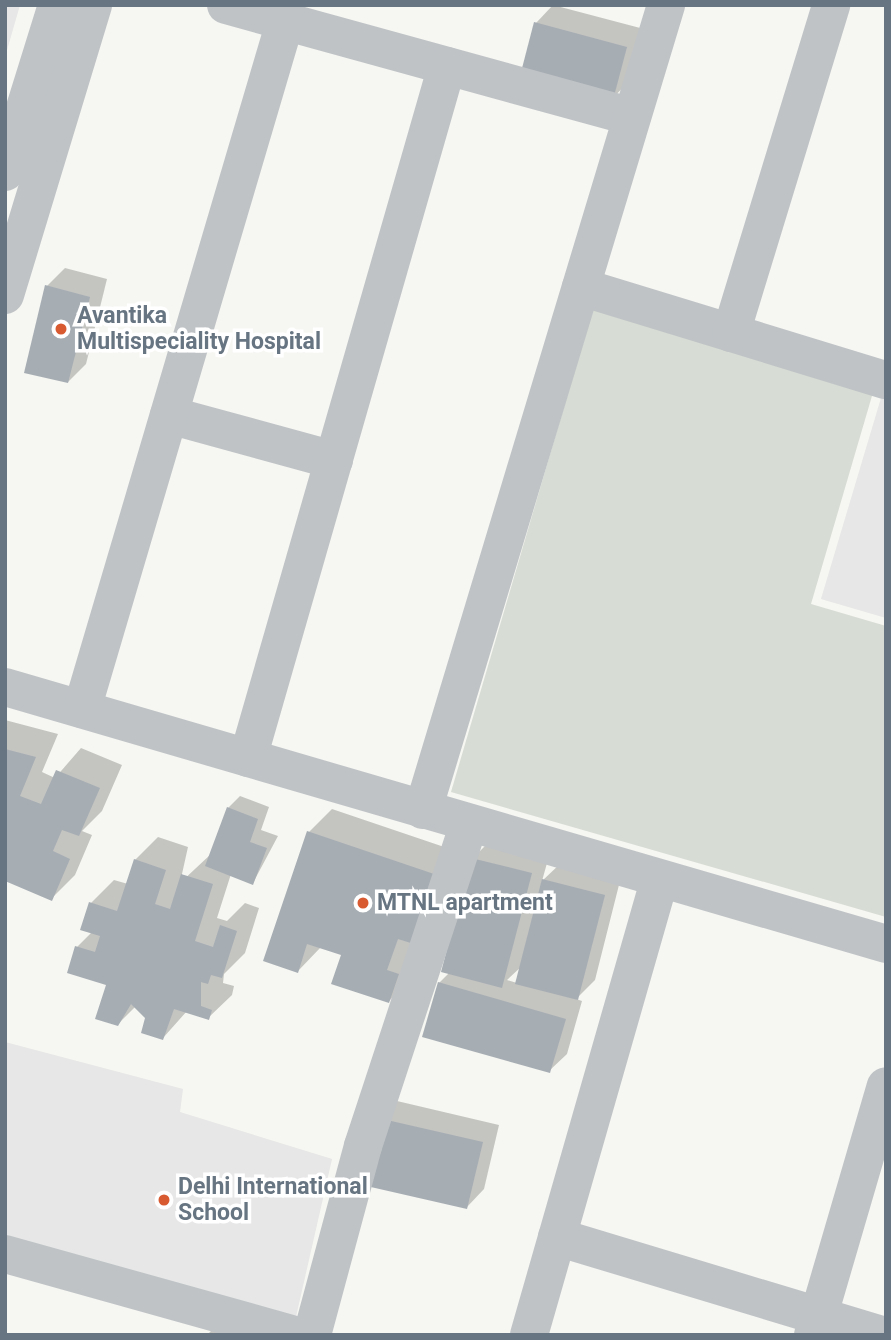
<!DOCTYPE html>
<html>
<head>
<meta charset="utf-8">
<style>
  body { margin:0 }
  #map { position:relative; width:891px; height:1340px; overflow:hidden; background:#f6f6f2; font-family:Roboto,sans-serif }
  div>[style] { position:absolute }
  .built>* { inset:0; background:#e6e7e6 }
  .green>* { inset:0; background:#d7dcd4 }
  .shadow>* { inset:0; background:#0003 }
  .building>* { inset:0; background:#a6adb3 }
  .minor>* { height:38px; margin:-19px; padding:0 19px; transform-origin:19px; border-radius:19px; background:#bfc3c6 }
  .dots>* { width:19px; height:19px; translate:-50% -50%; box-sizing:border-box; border:4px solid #fff; border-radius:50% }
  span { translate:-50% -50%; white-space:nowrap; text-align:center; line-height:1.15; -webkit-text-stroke:7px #fff; paint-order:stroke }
  .poi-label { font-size:23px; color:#677582; font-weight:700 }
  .left { translate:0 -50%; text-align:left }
  .frame { position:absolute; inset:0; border:7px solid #677582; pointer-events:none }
</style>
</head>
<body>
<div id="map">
  <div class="built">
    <i style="clip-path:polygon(5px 5px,20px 5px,5px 57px)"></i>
    <i style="clip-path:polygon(881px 398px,886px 399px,886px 618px,821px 599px)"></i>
    <i style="clip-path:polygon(5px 1042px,183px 1089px,180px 1112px,332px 1159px,295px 1321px,5px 1240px)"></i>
  </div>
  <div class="green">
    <i style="clip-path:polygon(593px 308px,874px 389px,811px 604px,886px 626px,886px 917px,451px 792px)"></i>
  </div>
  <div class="shadow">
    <i style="clip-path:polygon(553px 5px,644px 29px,630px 80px,613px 98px,536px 23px)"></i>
    <i style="clip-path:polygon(65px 268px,107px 279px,86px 364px,68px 382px,47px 286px)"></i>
    <i style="clip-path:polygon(5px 720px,58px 734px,42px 772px,55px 778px,81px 748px,122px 765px,102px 811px,82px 831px,92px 835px,75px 875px,51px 899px,5px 829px)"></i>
    <i style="clip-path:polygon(240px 796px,269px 807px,261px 830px,278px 836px,253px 883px,231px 874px,217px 918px,227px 921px,245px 903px,259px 908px,245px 953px,224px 974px,223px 983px,234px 986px,232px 995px,208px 1018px,187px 1011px,163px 1038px,136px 1006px,118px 1024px,108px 984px,77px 947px,92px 932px,91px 903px,114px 880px,128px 884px,135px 860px,158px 837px,188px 847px,180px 883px,211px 854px,228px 808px)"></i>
    <i style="clip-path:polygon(332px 809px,459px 852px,412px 978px,389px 1001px,343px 954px,321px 947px,298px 971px,309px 832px)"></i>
    <i style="clip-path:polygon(evenodd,490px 841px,549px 856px,542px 881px,562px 862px,621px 877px,595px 980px,576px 999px,582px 1001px,567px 1054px,549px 1071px,439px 983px,450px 972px,472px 859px,490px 841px,522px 966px,517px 983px,507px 980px,522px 966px)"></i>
    <i style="clip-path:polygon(397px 1101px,499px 1125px,484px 1189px,467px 1207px,379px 1119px)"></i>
    <i style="clip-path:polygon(215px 1327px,235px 1335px,207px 1335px)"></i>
  </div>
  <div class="building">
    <i style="clip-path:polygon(534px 22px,627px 47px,613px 100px,520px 76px)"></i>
    <i style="clip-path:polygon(45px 285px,90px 297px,68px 383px,24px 373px)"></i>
    <i style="clip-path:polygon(5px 749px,36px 757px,20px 796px,41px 804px,56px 770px,100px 788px,79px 836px,62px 830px,53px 851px,70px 859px,52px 901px,5px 881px)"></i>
    <i style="clip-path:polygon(227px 807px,258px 819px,250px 842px,267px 848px,253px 885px,205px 866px)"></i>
    <i style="clip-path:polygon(307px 831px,437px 875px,414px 944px,398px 939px,387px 970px,399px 974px,389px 1003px,331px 984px,341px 955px,307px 944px,298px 973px,263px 961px)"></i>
    <i style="clip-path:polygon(471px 858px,532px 873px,502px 988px,441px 972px)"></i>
    <i style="clip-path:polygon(134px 859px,166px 870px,155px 904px,170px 909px,181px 874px,213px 884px,195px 941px,213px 947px,220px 925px,237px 931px,222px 978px,211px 975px,208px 984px,201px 982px,201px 1006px,212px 1010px,209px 1020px,174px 1009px,163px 1040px,141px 1033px,145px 1018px,131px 1004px,118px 1026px,95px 1019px,106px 985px,67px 973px,75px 946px,95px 952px,100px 936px,80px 930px,89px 902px,117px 911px)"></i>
    <i style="clip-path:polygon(542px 879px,605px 895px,578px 1000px,515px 984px)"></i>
    <i style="clip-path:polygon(438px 982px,566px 1019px,550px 1073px,422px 1037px)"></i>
    <i style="clip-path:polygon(378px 1118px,483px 1142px,467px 1209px,362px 1185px)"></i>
  </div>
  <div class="minor">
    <i style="left:226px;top:5px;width:421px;rotate:15.4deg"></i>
    <i style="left:5px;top:172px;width:175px;rotate:-72.7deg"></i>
    <i style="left:581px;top:287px;width:319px;rotate:17deg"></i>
    <i style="left:5px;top:295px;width:303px;rotate:-73.1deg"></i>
    <i style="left:731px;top:333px;width:343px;rotate:-73deg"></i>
    <i style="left:169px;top:415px;width:171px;rotate:15.3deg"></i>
    <i style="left:5px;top:687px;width:918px;rotate:16.26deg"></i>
    <i style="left:82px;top:709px;width:716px;rotate:-73.54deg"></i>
    <i style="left:248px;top:758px;width:720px;rotate:-73.96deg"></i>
    <i style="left:423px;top:810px;width:841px;rotate:-73.2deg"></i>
    <i style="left:557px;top:1237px;width:339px;rotate:16.8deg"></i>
    <i style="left:5px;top:1254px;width:302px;rotate:15.6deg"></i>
    <i style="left:312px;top:1335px;width:196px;rotate:-74.9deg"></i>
    <i style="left:363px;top:1146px;width:340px;rotate:-71.8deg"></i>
    <i style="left:529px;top:1335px;width:474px;rotate:-74deg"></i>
    <i style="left:813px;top:1335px;width:259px;rotate:-73.7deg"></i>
  </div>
  <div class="dots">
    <i style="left:61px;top:329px;background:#d75a31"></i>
    <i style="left:363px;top:903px;background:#d75a31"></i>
    <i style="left:164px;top:1200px;background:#d75a31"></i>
  </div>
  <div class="poi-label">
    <span class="left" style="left:77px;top:329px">Avantika<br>Multispeciality Hospital</span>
    <span class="left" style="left:377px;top:903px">MTNL apartment</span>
    <span class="left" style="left:178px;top:1200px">Delhi International<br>School</span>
  </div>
  <div class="frame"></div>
</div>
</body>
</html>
